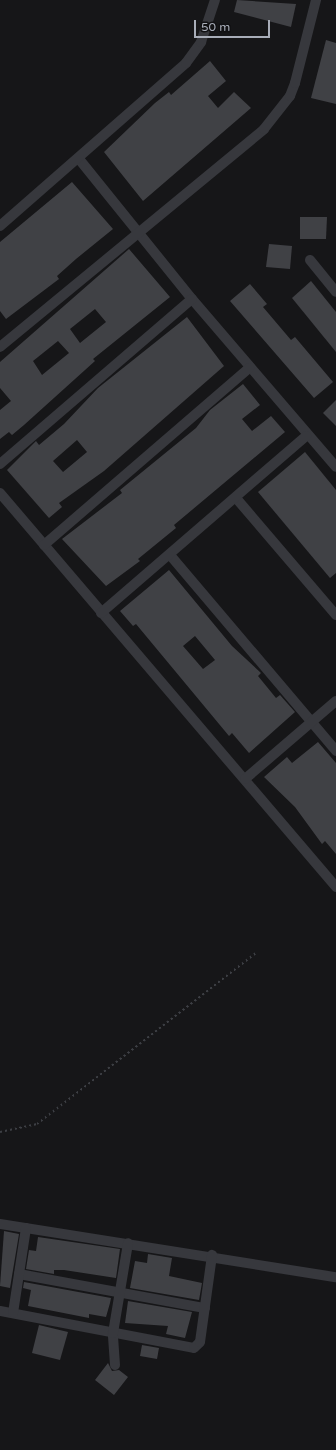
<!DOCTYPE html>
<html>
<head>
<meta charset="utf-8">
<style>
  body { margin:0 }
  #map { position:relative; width:336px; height:1450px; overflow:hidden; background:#161618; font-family:"Varela Round",sans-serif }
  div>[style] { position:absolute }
  .building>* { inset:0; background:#404145 }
  .path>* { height:2px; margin-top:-1px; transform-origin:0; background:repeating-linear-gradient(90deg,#3d3f44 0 2px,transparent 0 5px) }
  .minor>* { height:10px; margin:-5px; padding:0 5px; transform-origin:5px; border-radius:5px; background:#37383d }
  span { translate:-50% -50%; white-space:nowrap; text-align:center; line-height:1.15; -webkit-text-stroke:3px #111113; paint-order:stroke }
  .scale { position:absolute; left:194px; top:20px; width:76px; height:18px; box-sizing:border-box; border:2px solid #a8adb8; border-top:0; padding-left:5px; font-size:12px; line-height:14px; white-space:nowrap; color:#a8adb8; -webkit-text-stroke:3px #111113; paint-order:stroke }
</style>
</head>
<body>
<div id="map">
  <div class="building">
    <i style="clip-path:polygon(237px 0,296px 4px,291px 27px,234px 12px)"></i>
    <i style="clip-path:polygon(326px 40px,336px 43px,336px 104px,311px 98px)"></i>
    <i style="clip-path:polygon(210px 61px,226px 81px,208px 96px,218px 108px,234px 92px,251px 108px,143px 201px,104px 152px,155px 103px,169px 92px,171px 95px)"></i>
    <i style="clip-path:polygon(72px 182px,113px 229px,76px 259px,57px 276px,59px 279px,6px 319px,0 311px,0 242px)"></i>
    <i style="clip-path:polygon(300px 217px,327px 217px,326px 239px,300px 239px)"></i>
    <i style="clip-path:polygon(269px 244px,292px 246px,290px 269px,266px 267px)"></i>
    <i style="clip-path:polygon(evenodd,129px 249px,170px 297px,93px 359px,95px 361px,24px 425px,12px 435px,9px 432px,0 439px,0 410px,11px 401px,0 388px,0 362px,129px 249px,95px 309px,106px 322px,80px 343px,70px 329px,95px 309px,129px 249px,58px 341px,69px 353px,42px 375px,33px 361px,58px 341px)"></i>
    <i style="clip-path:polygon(311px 281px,336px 312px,336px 352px,292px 298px)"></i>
    <i style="clip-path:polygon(250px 284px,267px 304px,263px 307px,291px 340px,295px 337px,333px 382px,314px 398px,230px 301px)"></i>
    <i style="clip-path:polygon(evenodd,187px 317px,224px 366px,104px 471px,59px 503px,62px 507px,49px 518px,7px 470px,36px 441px,39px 445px,64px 424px,98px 388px,187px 317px,77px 440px,87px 452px,63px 472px,53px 461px,77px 440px)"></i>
    <i style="clip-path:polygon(243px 384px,260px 405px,242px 419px,252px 431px,271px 416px,285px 432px,174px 525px,176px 528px,138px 559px,140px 561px,106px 586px,62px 539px,122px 493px,120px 490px,196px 428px,210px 410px)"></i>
    <i style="clip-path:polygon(336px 400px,336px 426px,323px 413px)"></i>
    <i style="clip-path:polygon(305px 452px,336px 490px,336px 573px,330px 578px,258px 492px)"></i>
    <i style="clip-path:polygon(evenodd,169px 570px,232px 646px,261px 673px,258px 676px,276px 698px,280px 695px,295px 712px,249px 753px,232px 733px,229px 736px,136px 624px,133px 626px,120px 611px,169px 570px,195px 636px,215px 660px,203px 669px,183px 646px,195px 636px)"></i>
    <i style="clip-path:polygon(318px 742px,336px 763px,336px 854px,325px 841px,322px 844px,295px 807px,264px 777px,287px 757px,292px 763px)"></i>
    <i style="clip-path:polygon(4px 1231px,19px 1234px,10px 1288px,0 1286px)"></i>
    <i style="clip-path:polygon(38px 1237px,120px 1249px,116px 1278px,64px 1270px,54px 1270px,54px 1274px,26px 1269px,29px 1250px,36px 1251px)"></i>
    <i style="clip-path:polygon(148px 1254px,172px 1258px,169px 1276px,202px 1283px,199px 1300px,130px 1288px,135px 1261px,147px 1263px)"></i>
    <i style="clip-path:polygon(24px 1282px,111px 1298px,110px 1303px,106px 1317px,89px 1314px,89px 1318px,28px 1306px,31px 1290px,23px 1288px)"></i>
    <i style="clip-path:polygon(128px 1301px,192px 1312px,185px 1338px,166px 1334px,168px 1326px,125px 1323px)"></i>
    <i style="clip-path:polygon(39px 1325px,68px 1332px,60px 1360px,32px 1353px)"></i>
    <i style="clip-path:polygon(142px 1345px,159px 1348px,157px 1359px,140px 1356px)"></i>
    <i style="clip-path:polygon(108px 1363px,112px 1371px,119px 1370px,128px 1377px,114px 1395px,95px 1380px)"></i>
  </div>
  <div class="path">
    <i style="left:0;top:1132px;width:38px;rotate:-12deg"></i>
    <i style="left:37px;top:1124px;width:278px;rotate:-38deg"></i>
  </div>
  <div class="minor">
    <i style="left:79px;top:159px;width:180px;rotate:51.1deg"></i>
    <i style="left:192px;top:299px;width:221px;rotate:49.4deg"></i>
    <i style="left:0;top:226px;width:247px;rotate:-41.2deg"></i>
    <i style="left:186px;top:63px;width:26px;rotate:-54deg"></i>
    <i style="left:201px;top:42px;width:44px;rotate:-71.6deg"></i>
    <i style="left:310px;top:260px;width:41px;rotate:50.9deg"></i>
    <i style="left:0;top:347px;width:342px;rotate:-39.5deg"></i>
    <i style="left:264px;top:129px;width:42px;rotate:-51.8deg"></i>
    <i style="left:290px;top:96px;width:14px;rotate:-69deg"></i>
    <i style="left:295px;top:83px;width:86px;rotate:-75.8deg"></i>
    <i style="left:0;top:464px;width:253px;rotate:-40.7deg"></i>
    <i style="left:0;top:493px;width:518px;rotate:49.54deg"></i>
    <i style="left:236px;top:498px;width:154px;rotate:49.5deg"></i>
    <i style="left:44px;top:545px;width:271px;rotate:-40.8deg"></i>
    <i style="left:170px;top:555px;width:257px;rotate:49.7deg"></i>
    <i style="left:101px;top:613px;width:271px;rotate:-40.8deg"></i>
    <i style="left:245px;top:779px;width:120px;rotate:-40.6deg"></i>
    <i style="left:0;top:1224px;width:340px;rotate:9deg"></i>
    <i style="left:19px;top:1274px;width:189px;rotate:10.4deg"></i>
    <i style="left:0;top:1311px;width:197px;rotate:10.8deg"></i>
    <i style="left:194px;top:1348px;width:8px;rotate:-45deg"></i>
    <i style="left:200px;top:1342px;width:88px;rotate:-82.1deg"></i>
    <i style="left:13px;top:1313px;width:86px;rotate:-81.3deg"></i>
    <i style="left:115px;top:1365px;width:32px;rotate:-94deg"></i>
    <i style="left:113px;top:1333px;width:91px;rotate:-80.5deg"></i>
  </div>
  <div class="scale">50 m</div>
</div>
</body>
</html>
